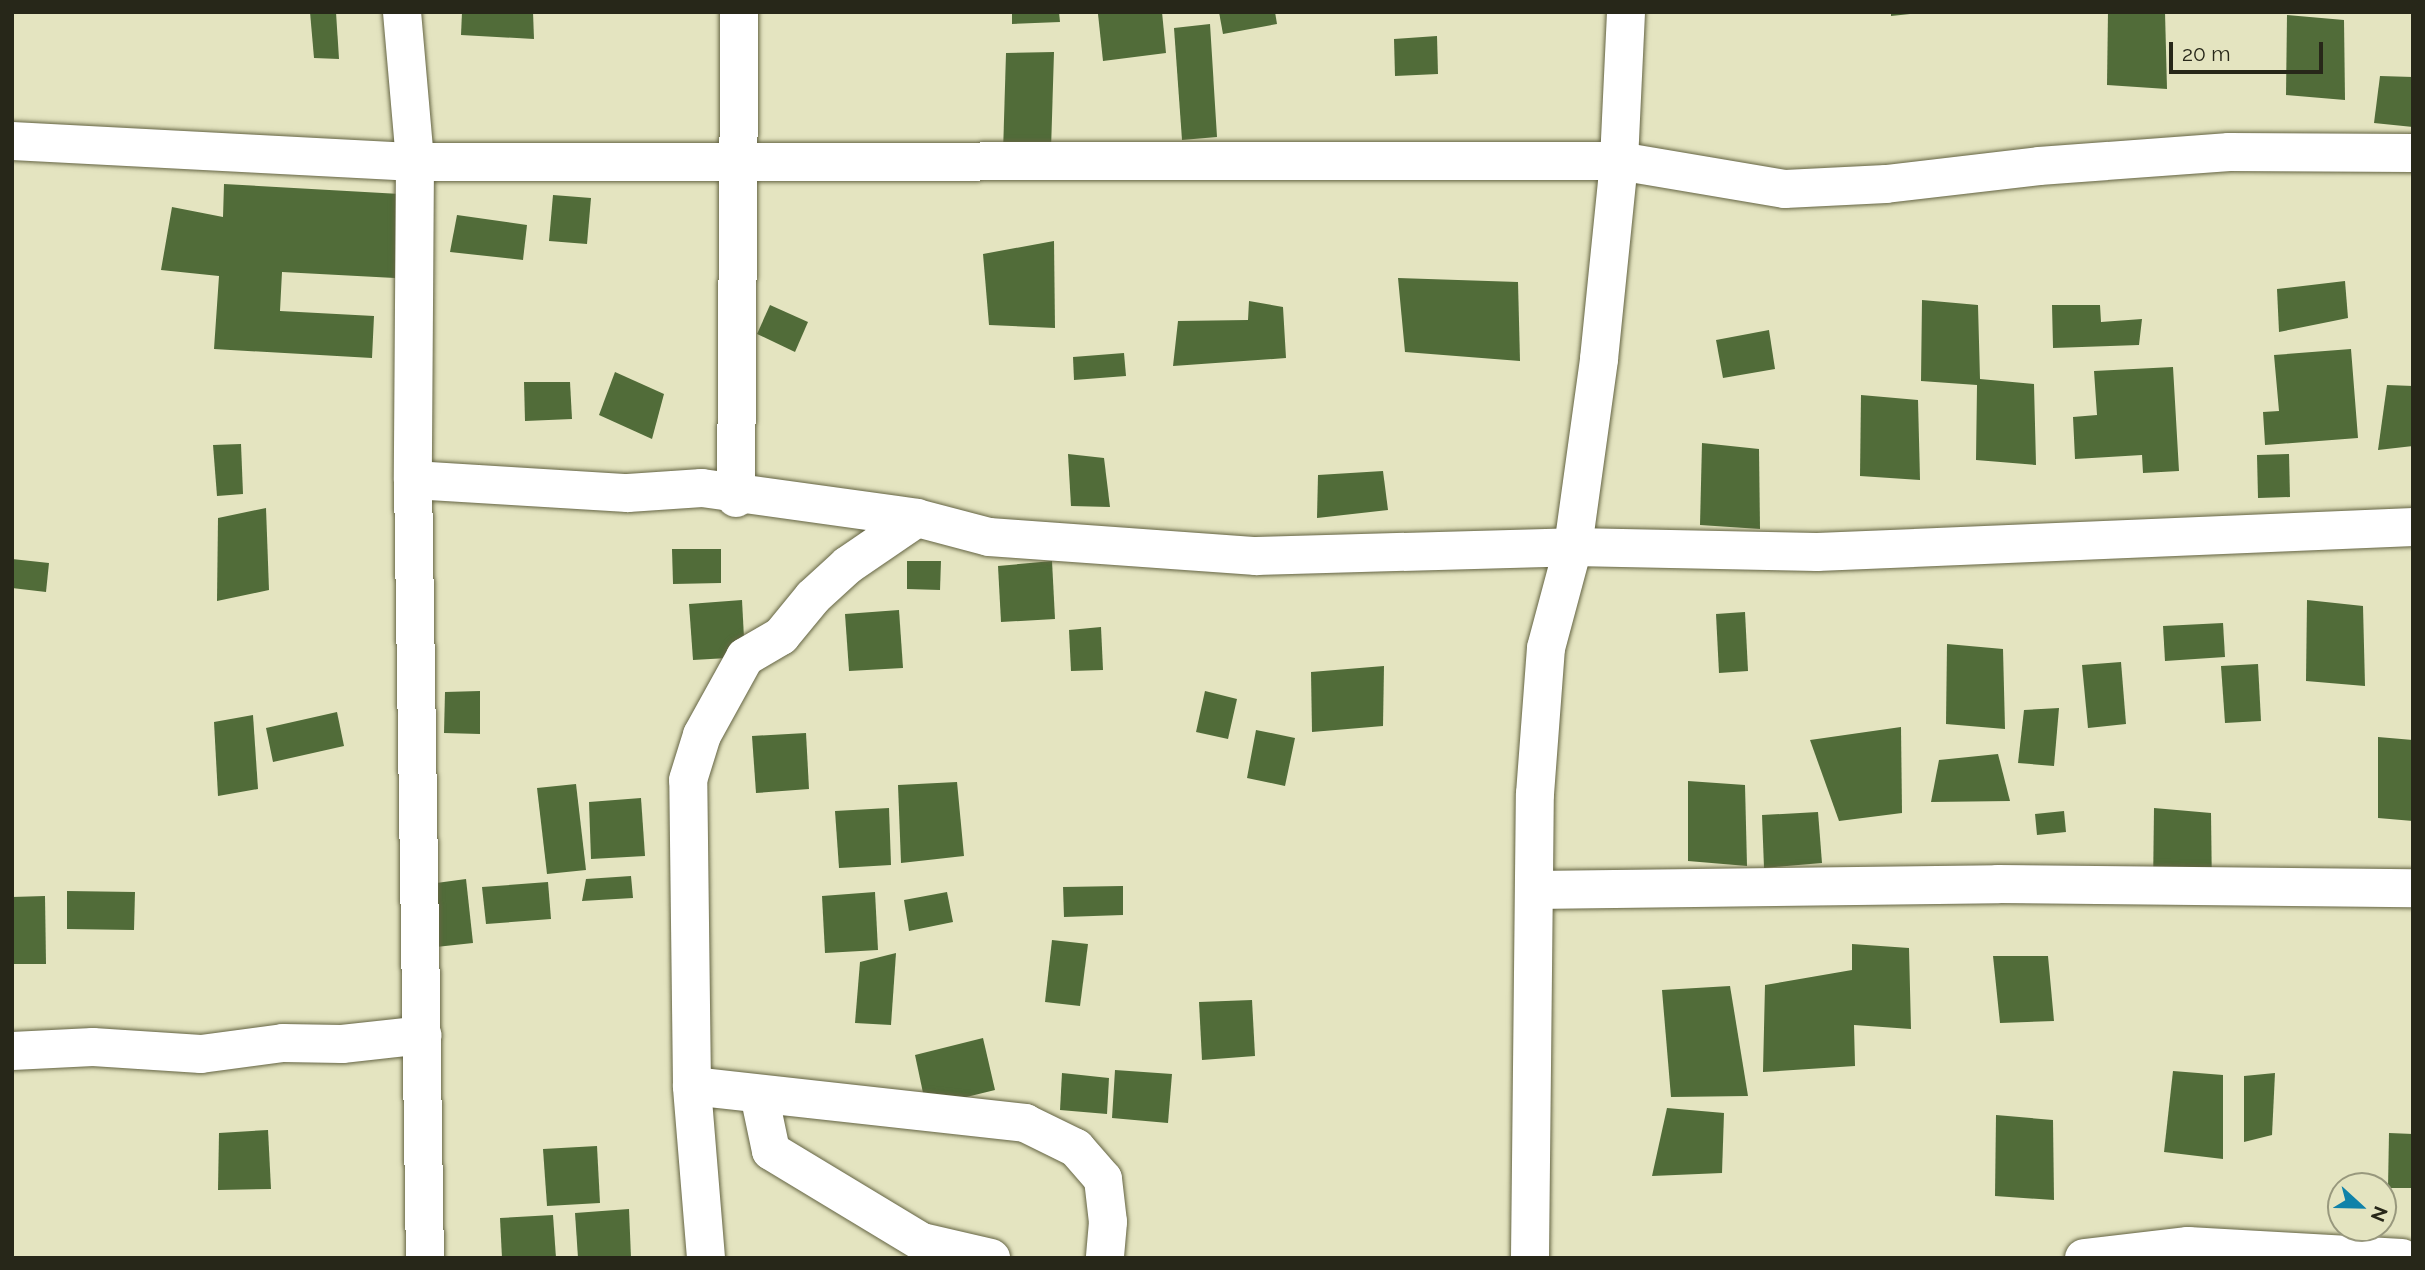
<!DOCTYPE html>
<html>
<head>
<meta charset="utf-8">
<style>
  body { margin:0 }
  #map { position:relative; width:2425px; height:1270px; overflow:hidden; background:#e4e4c0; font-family:Raleway,sans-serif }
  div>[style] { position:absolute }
  .building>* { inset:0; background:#516c39 }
  .roads { filter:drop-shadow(0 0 2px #646443) drop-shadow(0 0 2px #646443) }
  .minor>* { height:38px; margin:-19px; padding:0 19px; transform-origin:19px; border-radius:19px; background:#fff }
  span { translate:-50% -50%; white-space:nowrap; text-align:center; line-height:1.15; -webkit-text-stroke:7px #e4e4c0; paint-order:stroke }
  .frame { position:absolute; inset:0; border:14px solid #272719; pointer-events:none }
  .north { position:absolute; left:2327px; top:1172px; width:70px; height:70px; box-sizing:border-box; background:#e4e4c0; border:2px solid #98987d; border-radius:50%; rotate:112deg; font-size:19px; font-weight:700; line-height:28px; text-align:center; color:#272719 }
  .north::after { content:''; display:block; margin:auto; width:24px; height:32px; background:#1082a9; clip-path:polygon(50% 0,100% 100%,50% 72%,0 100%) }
  .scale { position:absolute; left:2169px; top:42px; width:154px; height:32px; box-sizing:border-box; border:4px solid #272719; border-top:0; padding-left:9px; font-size:21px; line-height:24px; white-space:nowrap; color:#272719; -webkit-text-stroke:5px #e4e4c0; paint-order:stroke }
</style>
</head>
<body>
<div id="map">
  <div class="building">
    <i style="clip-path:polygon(310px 12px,336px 12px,339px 59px,314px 58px)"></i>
    <i style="clip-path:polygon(462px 12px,533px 12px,534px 39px,461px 35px)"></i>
    <i style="clip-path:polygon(1012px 12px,1059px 12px,1060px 22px,1012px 24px)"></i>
    <i style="clip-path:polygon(1162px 12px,1166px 53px,1103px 61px,1098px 14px)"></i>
    <i style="clip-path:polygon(1219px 12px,1275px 12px,1277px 24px,1223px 34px)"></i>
    <i style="clip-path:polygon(1891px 12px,1910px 12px,1910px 14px,1891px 16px)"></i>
    <i style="clip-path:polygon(2108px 12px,2165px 12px,2167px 89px,2107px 85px)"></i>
    <i style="clip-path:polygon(2287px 15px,2344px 20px,2345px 100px,2286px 95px)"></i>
    <i style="clip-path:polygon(1210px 24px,1217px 137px,1182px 140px,1174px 28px)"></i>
    <i style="clip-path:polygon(1437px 36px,1438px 74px,1395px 76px,1394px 39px)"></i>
    <i style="clip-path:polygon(1054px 52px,1051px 150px,1003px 153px,1006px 53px)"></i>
    <i style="clip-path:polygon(2380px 76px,2413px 77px,2413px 127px,2374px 123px)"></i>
    <i style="clip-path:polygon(224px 184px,400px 194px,395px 278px,282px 272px,280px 311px,374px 316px,372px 358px,214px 349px,219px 276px,161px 270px,172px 207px,223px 217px)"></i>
    <i style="clip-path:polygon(553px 195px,591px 198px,587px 244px,549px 241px)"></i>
    <i style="clip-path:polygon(457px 215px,527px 225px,523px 260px,450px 252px)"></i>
    <i style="clip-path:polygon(1054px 241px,1055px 328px,989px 325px,983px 254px)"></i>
    <i style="clip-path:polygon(1398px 278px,1518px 282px,1520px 361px,1405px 352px)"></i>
    <i style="clip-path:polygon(2345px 281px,2348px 318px,2279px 332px,2277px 289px)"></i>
    <i style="clip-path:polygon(1922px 300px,1978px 305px,1980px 379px,2034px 384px,2036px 465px,1976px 460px,1977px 385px,1921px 381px)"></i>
    <i style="clip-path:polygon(1249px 301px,1283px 307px,1286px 358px,1173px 366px,1178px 321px,1248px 320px)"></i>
    <i style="clip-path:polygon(770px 305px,808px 322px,795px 352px,757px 334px)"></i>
    <i style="clip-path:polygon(2052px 305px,2100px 305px,2101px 322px,2142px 319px,2139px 345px,2053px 348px)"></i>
    <i style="clip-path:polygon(1769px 330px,1775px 369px,1723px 378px,1716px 340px)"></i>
    <i style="clip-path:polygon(2351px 349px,2358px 438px,2265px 445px,2263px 412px,2279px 411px,2274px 355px)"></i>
    <i style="clip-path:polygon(1124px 353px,1126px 376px,1074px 380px,1073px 357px)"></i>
    <i style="clip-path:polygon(2173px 367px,2179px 471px,2143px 473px,2142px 455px,2075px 459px,2073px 417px,2097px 415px,2094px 371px)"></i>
    <i style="clip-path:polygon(615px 372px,664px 394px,652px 439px,599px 415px)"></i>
    <i style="clip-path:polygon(524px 382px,570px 382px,572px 419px,525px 421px)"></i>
    <i style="clip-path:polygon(2387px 385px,2413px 386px,2413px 446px,2378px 450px)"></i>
    <i style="clip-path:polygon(1861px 395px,1918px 400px,1920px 480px,1860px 476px)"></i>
    <i style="clip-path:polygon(1702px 443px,1759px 449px,1760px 529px,1700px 525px)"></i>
    <i style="clip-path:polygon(241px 444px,243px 494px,217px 496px,213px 445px)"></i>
    <i style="clip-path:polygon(1068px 454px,1104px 458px,1110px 507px,1071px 506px)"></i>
    <i style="clip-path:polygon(2289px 454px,2290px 497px,2258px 498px,2257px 455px)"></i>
    <i style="clip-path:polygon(1383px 471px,1388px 510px,1317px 518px,1318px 475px)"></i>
    <i style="clip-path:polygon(266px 508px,269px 590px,217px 601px,218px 518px)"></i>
    <i style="clip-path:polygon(672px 549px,721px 549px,721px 583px,673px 584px)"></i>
    <i style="clip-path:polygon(12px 559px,49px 563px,46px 592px,12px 588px)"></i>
    <i style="clip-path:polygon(907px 561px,941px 561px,940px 590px,907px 589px)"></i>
    <i style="clip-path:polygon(1052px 561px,1055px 619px,1001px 622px,998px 566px)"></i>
    <i style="clip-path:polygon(742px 600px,745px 657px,693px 660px,689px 604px)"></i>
    <i style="clip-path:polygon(2307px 600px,2363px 606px,2365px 686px,2306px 681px)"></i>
    <i style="clip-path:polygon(899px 610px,903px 668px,849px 671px,845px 614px)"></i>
    <i style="clip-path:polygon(1745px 612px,1748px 671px,1719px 673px,1716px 614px)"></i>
    <i style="clip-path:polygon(2223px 623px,2225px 657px,2165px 661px,2163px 626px)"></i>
    <i style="clip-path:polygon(1101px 627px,1103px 670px,1071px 671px,1069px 630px)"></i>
    <i style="clip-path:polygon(1947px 644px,2003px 649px,2005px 729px,1946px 724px)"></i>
    <i style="clip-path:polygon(2121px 662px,2126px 724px,2088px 728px,2082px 665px)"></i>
    <i style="clip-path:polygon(2258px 664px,2261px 721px,2225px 723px,2221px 666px)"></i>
    <i style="clip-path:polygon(1384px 666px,1383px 726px,1312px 732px,1311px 672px)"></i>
    <i style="clip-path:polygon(480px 691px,480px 734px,444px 733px,445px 692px)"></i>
    <i style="clip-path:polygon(1205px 691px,1237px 699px,1228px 739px,1196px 732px)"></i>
    <i style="clip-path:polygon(2059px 708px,2054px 766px,2018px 763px,2024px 710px)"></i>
    <i style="clip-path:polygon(337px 712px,344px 746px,273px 762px,266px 728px)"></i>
    <i style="clip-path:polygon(253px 715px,258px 789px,218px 796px,214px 722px)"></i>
    <i style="clip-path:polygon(1901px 727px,1902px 813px,1839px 821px,1810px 740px)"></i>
    <i style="clip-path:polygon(1256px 730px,1295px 738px,1285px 786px,1247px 778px)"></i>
    <i style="clip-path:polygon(806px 733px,809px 789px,756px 793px,752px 736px)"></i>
    <i style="clip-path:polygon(2378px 737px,2413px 740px,2413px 821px,2378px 818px)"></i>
    <i style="clip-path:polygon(1998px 754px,2010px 801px,1931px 802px,1939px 760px)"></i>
    <i style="clip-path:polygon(1688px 781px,1745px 785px,1747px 866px,1688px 861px)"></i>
    <i style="clip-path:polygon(957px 782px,964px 856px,901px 863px,898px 785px)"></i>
    <i style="clip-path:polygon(576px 784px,586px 870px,547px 874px,537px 788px)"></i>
    <i style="clip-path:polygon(641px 798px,645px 856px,591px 859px,589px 802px)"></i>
    <i style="clip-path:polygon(889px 808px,891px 865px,839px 868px,835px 811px)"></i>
    <i style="clip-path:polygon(2154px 808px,2211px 813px,2212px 894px,2153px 889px)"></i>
    <i style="clip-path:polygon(2064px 811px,2066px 832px,2037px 835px,2035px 814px)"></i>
    <i style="clip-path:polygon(1818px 812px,1822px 863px,1764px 868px,1762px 815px)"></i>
    <i style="clip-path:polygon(631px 876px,633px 898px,582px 901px,586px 879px)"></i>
    <i style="clip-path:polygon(466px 879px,473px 943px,436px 947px,429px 884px)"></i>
    <i style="clip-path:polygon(548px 882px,551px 919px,486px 924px,482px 887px)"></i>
    <i style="clip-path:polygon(1123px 886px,1123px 915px,1064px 917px,1063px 887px)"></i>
    <i style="clip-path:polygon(67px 891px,135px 892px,134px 930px,67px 929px)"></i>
    <i style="clip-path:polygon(875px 892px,878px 950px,825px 953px,822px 896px)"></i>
    <i style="clip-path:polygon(947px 892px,953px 922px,909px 931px,904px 900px)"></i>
    <i style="clip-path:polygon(45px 896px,46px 964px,12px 964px,12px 897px)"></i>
    <i style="clip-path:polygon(1052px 940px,1088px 944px,1080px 1006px,1045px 1002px)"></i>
    <i style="clip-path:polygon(1852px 944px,1909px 948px,1911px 1029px,1854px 1025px,1855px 1066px,1763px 1072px,1765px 985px,1852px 970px)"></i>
    <i style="clip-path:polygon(896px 953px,891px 1025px,855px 1023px,860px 962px)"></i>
    <i style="clip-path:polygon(1993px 956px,2048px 956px,2054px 1021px,2000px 1023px)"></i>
    <i style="clip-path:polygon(1730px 986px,1748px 1096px,1671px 1097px,1662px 990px)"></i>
    <i style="clip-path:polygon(1252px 1000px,1255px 1056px,1202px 1060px,1199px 1002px)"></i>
    <i style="clip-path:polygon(983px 1038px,995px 1090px,926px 1107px,915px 1055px)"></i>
    <i style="clip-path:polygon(1115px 1070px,1172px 1074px,1168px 1123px,1112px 1118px)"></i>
    <i style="clip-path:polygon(2173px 1071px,2223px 1075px,2223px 1159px,2164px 1152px)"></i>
    <i style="clip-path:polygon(1062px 1073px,1109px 1078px,1107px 1114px,1060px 1110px)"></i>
    <i style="clip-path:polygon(2275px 1073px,2272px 1135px,2244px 1142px,2244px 1076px)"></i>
    <i style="clip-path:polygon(1667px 1108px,1724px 1113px,1722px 1173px,1652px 1176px)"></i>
    <i style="clip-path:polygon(1996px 1115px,2053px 1120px,2054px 1200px,1995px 1196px)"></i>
    <i style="clip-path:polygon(268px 1130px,271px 1189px,218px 1190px,219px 1133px)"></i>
    <i style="clip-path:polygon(2389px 1133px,2413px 1134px,2413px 1188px,2388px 1188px)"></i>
    <i style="clip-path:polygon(597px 1146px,600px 1203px,547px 1206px,543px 1149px)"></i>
    <i style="clip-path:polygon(629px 1209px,631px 1258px,578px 1258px,575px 1213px)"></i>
    <i style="clip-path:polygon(553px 1215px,556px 1258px,502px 1258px,500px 1218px)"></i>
  </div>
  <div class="roads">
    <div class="minor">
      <i style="left:402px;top:12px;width:151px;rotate:85deg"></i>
      <i style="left:415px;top:162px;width:318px;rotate:90.4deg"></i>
      <i style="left:413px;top:480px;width:778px;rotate:89.12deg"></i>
      <i style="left:12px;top:141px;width:404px;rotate:3deg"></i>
      <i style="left:415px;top:162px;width:1204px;rotate:-0.05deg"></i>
      <i style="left:1619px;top:161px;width:168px;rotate:9.6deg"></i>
      <i style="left:1785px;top:189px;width:101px;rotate:-2.8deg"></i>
      <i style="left:1886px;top:184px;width:154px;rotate:-6.7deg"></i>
      <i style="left:2039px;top:166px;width:191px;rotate:-4.2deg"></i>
      <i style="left:2229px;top:152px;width:184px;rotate:0.3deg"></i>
      <i style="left:413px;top:480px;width:215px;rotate:3.5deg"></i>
      <i style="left:628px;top:493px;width:74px;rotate:-3.9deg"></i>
      <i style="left:702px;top:488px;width:217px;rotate:7.9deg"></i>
      <i style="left:917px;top:518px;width:74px;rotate:14.8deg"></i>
      <i style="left:989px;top:537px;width:268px;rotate:4.1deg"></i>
      <i style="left:1256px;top:556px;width:317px;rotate:-1.6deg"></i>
      <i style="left:1573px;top:547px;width:244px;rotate:1.2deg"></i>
      <i style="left:1817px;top:552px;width:597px;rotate:-2.4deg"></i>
      <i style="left:736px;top:498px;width:486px;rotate:-89.6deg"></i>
      <i style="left:1534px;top:890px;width:464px;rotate:-0.7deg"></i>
      <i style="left:1998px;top:884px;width:415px;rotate:0.6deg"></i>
      <i style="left:12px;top:1051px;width:81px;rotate:-2.8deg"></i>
      <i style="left:93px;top:1047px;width:108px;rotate:3.7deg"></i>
      <i style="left:201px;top:1054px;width:83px;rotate:-7.6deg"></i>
      <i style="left:283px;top:1043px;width:59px;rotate:1deg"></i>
      <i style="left:342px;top:1044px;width:81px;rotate:-6.3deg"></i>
      <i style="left:692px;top:1086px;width:335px;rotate:6.3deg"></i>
      <i style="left:1025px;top:1123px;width:57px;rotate:26.1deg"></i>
      <i style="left:1076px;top:1148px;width:41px;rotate:48.9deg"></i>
      <i style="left:1103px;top:1179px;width:43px;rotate:83.4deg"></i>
      <i style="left:1108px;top:1222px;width:36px;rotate:95deg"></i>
      <i style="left:759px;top:1094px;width:58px;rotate:78.1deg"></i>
      <i style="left:771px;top:1151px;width:176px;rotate:31.1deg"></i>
      <i style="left:922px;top:1242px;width:71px;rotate:13.1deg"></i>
      <i style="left:706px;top:1258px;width:173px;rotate:-94.7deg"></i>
      <i style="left:692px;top:1086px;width:306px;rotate:-90.7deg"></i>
      <i style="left:688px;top:780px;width:47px;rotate:-72.7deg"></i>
      <i style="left:702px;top:735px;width:89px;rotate:-61.1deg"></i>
      <i style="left:745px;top:657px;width:42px;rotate:-30.3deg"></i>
      <i style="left:781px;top:636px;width:50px;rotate:-50.6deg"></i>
      <i style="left:813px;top:597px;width:47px;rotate:-42.4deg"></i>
      <i style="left:848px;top:565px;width:83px;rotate:-34.3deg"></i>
      <i style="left:1530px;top:1258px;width:464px;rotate:-89.4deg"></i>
      <i style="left:1535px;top:794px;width:146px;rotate:-85.7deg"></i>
      <i style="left:1546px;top:648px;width:105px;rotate:-75deg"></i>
      <i style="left:1573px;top:547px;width:190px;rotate:-82.1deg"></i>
      <i style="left:1599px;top:359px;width:199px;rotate:-84.2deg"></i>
      <i style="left:1619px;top:161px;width:149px;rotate:-87.3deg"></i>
      <i style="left:2084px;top:1258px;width:105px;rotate:-6.6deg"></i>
      <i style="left:2188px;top:1246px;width:214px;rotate:3.2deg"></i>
    </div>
  </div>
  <div class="frame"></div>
  <div class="north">N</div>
  <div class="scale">20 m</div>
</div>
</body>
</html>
